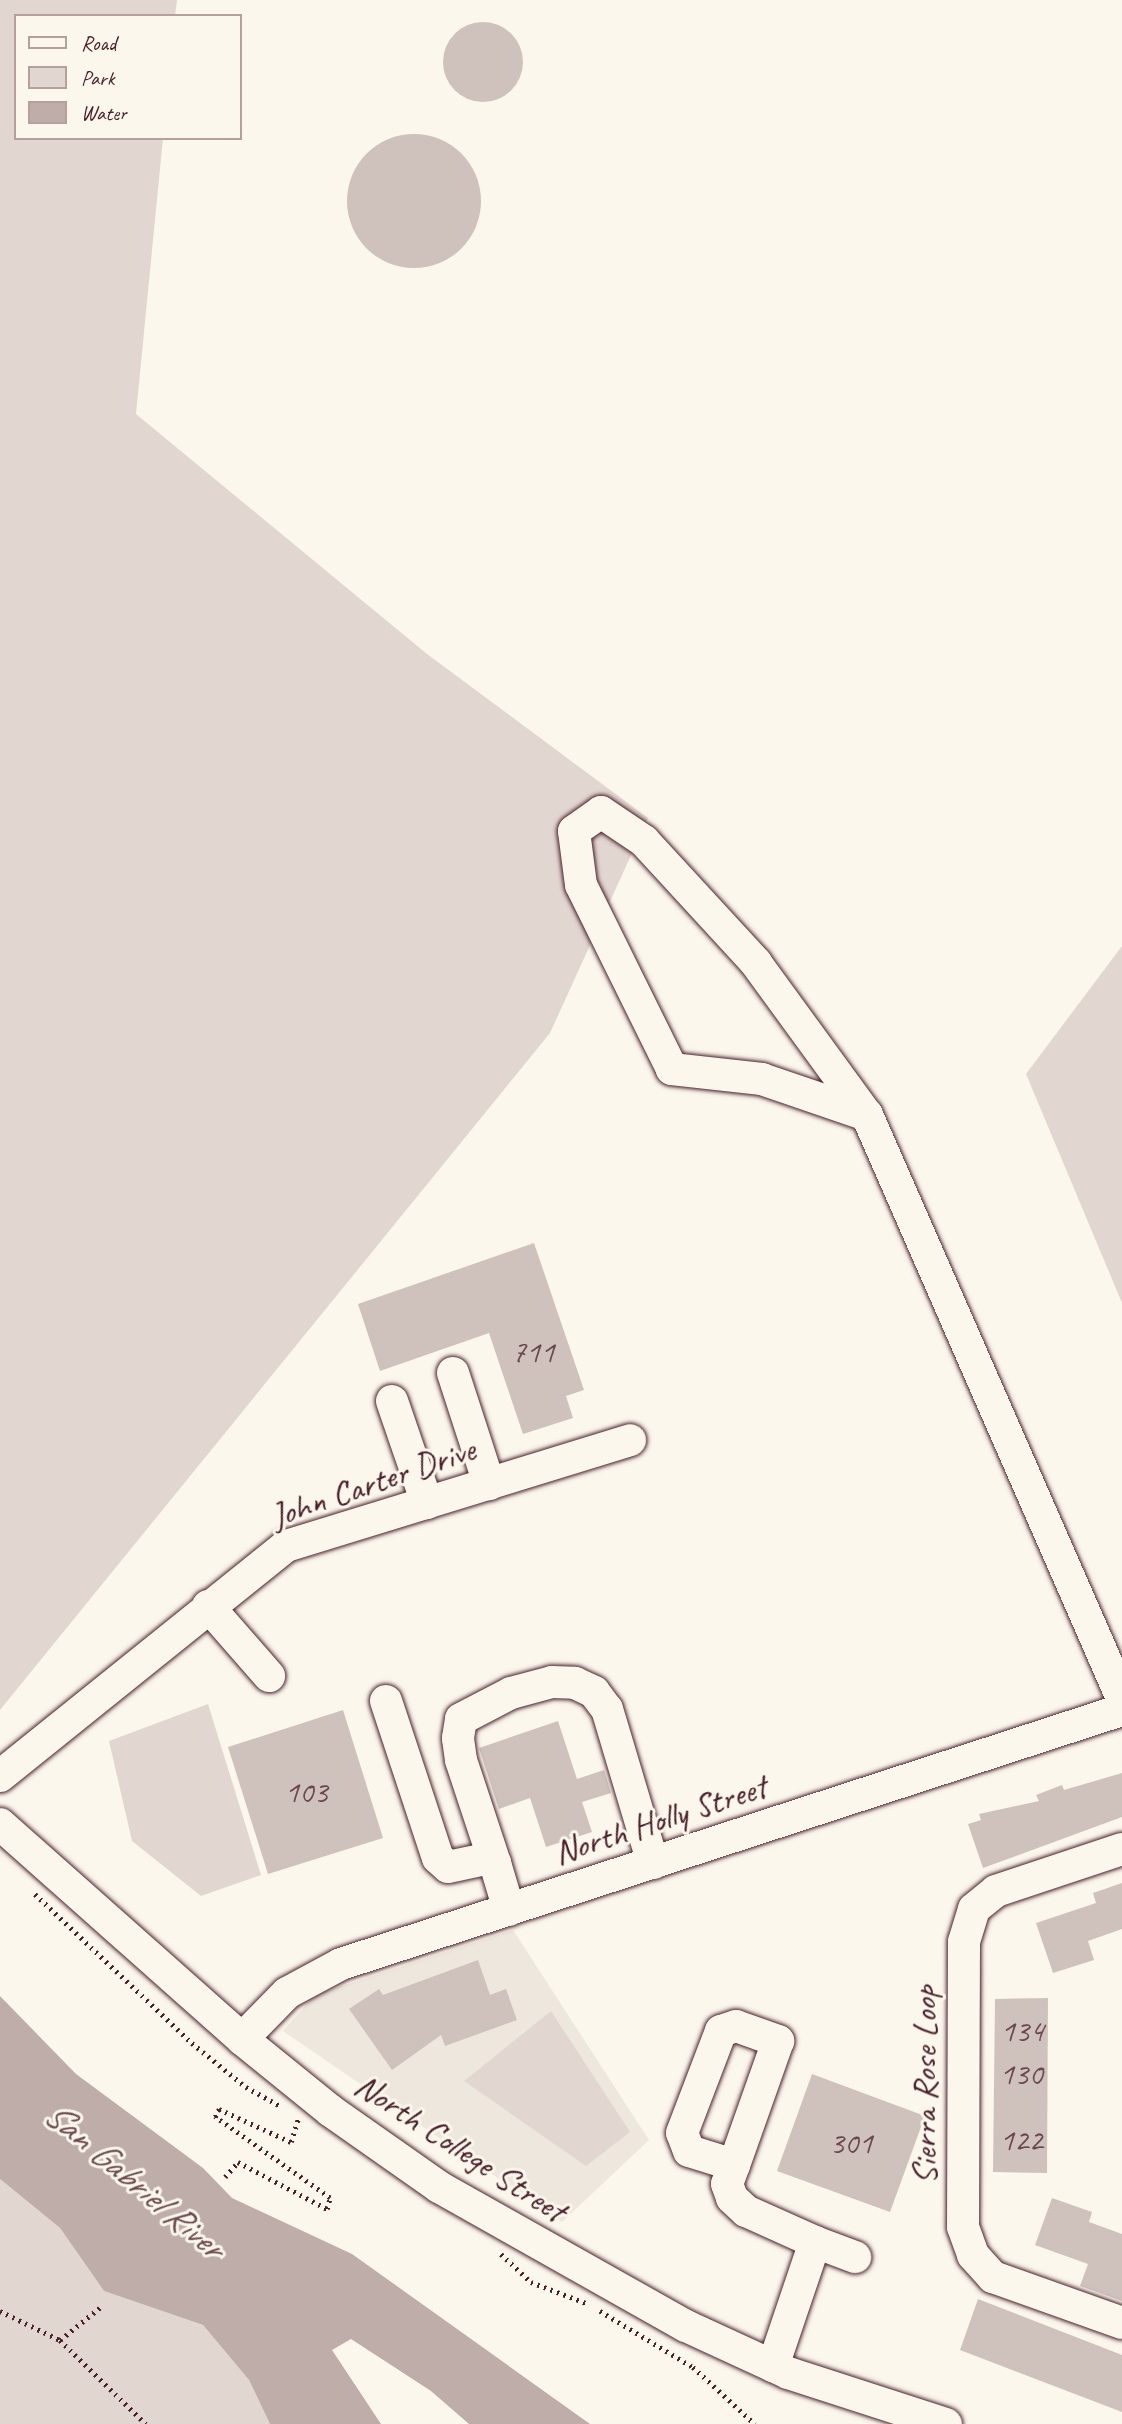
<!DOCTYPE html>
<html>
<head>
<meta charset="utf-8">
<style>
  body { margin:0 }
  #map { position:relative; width:1122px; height:2424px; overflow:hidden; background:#fbf7ec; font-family:Caveat,sans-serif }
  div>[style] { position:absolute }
  .built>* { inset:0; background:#eee7de }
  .green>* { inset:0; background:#e2d7d0 }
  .water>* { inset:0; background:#bfadaa }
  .building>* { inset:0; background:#cfc2bc }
  .round { border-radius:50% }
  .path>* { height:4.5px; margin-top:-2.25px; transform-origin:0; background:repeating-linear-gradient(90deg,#4a1f2b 0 2px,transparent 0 7px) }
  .roads { filter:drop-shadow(0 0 2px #4a1f2b) drop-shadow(0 0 2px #4a1f2b) }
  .minor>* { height:32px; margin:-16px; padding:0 16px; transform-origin:16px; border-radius:16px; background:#fbf7ec }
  span { translate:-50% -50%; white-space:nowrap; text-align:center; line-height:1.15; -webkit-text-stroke:6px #fbf7ec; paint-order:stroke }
  .number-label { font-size:32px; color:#6b484f }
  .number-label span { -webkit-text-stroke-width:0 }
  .street-label { font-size:35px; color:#4a1f2b }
  .water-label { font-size:37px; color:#6d4a51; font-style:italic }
  .legend { position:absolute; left:14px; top:14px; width:228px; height:126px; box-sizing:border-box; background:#fbf7ec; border:2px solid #b4a19f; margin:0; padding:9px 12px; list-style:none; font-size:21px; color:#4a1f2b }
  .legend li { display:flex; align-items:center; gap:14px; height:35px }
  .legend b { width:35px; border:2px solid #b4a19f }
</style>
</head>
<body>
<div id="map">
  <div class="built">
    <i style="clip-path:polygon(513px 1930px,649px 2140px,562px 2222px,283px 2031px,315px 1995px)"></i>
  </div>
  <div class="green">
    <i style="clip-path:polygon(0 0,177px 0,175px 16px,16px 16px,16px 138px,163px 138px,136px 414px,427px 654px,648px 818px,550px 1033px,0 1710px)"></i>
    <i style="clip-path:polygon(1122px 946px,1122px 1303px,1026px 1074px)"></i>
    <i style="clip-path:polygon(208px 1704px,261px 1875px,201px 1896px,132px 1841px,109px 1741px)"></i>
    <i style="clip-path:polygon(551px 2011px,630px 2132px,586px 2166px,464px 2081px)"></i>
    <i style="clip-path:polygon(0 2179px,60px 2228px,104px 2291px,203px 2325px,249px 2380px,270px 2424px,0 2424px)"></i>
  </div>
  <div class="water">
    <i style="clip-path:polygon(0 1996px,76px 2074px,203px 2168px,232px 2198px,352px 2254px,590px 2424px,469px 2424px,431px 2391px,351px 2339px,332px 2350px,381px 2424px,270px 2424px,249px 2380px,203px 2325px,104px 2291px,60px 2228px,0 2179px)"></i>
  </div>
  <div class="building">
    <i class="round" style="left:443px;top:22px;width:80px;height:80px"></i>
    <i class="round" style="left:347px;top:134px;width:134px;height:134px"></i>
    <i style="clip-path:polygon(534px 1243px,584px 1390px,566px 1396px,573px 1418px,523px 1434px,489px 1333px,380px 1371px,358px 1304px)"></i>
    <i style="clip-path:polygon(343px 1710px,383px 1838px,268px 1874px,228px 1747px)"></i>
    <i style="clip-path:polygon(558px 1721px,577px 1779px,604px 1770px,611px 1793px,582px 1802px,592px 1832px,546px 1847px,530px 1798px,499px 1809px,479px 1748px)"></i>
    <i style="clip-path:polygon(1122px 1773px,1122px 1817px,983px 1868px,968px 1824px,981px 1820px,979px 1814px,1039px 1801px,1036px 1795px,1062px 1785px,1064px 1790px)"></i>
    <i style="clip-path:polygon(1122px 1883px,1122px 1929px,1088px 1941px,1094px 1960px,1053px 1973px,1036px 1923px,1096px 1903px,1093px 1893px)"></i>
    <i style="clip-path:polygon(478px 1960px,490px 1995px,506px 1989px,517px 2020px,445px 2046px,441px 2035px,392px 2070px,349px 2009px,379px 1989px,383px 1995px)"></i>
    <i style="clip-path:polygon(1048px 1998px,1047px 2173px,993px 2172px,995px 1999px)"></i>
    <i style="clip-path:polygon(812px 2074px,925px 2116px,890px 2212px,777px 2171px)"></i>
    <i style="clip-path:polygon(1052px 2198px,1092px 2212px,1089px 2222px,1122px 2234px,1122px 2301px,1080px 2286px,1088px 2264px,1035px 2245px)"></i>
    <i style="clip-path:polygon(978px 2299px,1122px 2355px,1122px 2412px,960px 2350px)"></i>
  </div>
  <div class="path">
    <i style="left:35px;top:1894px;width:216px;rotate:43.5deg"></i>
    <i style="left:192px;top:2043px;width:70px;rotate:39.2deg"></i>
    <i style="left:246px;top:2087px;width:38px;rotate:29deg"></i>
    <i style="left:225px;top:2177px;width:20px;rotate:-49deg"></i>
    <i style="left:238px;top:2162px;width:101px;rotate:27.8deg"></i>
    <i style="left:327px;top:2209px;width:11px;rotate:-75deg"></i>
    <i style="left:330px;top:2198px;width:141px;rotate:-144.8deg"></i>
    <i style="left:215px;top:2117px;width:9px;rotate:-63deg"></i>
    <i style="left:219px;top:2109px;width:79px;rotate:24.6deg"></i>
    <i style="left:291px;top:2142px;width:24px;rotate:-73deg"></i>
    <i style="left:501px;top:2254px;width:41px;rotate:43deg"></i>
    <i style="left:531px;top:2282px;width:59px;rotate:20.9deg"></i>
    <i style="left:0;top:2311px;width:67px;rotate:25.8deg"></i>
    <i style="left:60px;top:2340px;width:120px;rotate:44.3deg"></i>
    <i style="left:600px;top:2311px;width:109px;rotate:31.1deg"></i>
    <i style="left:693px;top:2367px;width:84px;rotate:42.6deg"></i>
    <i style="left:60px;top:2340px;width:55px;rotate:-39.1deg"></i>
  </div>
  <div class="roads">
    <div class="minor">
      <i style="left:867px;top:1115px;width:111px;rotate:-161.1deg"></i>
      <i style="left:762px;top:1079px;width:91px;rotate:-173.7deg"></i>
      <i style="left:672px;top:1069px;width:205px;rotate:-116.3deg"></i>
      <i style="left:581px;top:885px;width:54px;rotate:-97.4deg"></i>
      <i style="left:574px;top:831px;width:33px;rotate:-35deg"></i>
      <i style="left:601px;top:812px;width:52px;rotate:34deg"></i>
      <i style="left:644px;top:841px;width:166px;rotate:47.4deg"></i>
      <i style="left:756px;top:963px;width:188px;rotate:53.9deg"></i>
      <i style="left:867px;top:1115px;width:636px;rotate:66.38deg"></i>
      <i style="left:453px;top:1373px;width:117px;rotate:72deg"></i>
      <i style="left:392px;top:1401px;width:108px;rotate:71.1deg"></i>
      <i style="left:208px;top:1606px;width:93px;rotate:48.9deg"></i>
      <i style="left:386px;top:1701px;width:165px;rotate:71.7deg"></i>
      <i style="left:438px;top:1858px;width:13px;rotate:42deg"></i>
      <i style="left:448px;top:1867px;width:38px;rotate:-12deg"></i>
      <i style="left:485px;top:1859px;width:11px;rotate:22deg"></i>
      <i style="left:495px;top:1863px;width:49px;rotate:73.4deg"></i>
      <i style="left:0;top:1776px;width:367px;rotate:-38.8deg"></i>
      <i style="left:286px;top:1546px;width:360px;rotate:-17.1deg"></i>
      <i style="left:0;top:1824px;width:324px;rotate:41.6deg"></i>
      <i style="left:242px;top:2039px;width:114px;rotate:39deg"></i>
      <i style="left:331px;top:2111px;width:132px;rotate:35.1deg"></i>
      <i style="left:439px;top:2187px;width:283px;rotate:29.4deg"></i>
      <i style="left:686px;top:2326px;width:112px;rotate:24.7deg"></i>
      <i style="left:788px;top:2373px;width:166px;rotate:17.9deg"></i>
      <i style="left:1122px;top:1849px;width:133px;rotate:161.6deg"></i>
      <i style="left:996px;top:1891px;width:28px;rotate:141deg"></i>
      <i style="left:974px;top:1909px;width:34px;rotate:107deg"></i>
      <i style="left:964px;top:1942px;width:285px;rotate:90.2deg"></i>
      <i style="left:963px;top:2227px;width:30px;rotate:70deg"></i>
      <i style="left:973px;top:2255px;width:30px;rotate:48deg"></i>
      <i style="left:993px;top:2277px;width:137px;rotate:19.6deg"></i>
      <i style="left:495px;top:1863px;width:108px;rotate:-108.3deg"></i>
      <i style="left:461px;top:1760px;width:22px;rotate:-98deg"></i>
      <i style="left:458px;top:1738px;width:19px;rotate:-81deg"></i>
      <i style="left:461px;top:1719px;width:56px;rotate:-27.5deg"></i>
      <i style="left:511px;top:1693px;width:42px;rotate:-15deg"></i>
      <i style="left:552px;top:1682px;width:23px;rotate:2deg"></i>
      <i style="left:575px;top:1683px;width:21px;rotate:25deg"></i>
      <i style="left:594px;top:1692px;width:21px;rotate:53deg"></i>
      <i style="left:607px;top:1709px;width:161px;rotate:73.4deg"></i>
      <i style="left:242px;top:2039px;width:64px;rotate:-45.6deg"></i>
      <i style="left:287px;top:1993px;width:61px;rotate:-28.2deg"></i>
      <i style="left:341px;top:1964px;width:821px;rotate:-18.02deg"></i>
      <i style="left:734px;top:2165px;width:47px;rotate:-162.7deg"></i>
      <i style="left:689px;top:2151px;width:19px;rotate:-111deg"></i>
      <i style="left:682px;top:2133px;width:109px;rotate:-69.1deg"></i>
      <i style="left:721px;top:2031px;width:16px;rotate:-18deg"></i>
      <i style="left:736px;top:2026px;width:45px;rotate:19.7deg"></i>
      <i style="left:778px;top:2041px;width:132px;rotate:109.5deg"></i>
      <i style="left:734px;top:2165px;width:20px;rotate:110deg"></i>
      <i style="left:727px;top:2184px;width:15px;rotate:70deg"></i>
      <i style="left:732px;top:2198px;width:19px;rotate:43deg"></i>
      <i style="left:746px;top:2211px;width:76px;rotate:24.2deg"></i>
      <i style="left:815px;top:2242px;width:131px;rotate:108.7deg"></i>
      <i style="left:815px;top:2242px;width:43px;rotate:20.6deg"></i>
    </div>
  </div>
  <div class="number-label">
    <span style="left:533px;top:1352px">711</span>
    <span style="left:306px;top:1792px">103</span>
    <span style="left:1022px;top:2031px">134</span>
    <span style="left:1021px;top:2074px">130</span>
    <span style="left:1021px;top:2140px">122</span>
    <span style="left:851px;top:2143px">301</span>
  </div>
  <div class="street-label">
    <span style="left:373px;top:1483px;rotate:-19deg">John Carter Drive</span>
    <span style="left:660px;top:1820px;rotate:-18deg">North Holly Street</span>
    <span style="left:925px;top:2085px;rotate:-90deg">Sierra Rose Loop</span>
    <span style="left:460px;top:2148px;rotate:33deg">North College Street</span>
  </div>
  <div class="water-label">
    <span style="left:134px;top:2180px;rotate:40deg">San Gabriel River</span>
  </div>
  <ul class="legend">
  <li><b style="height:9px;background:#fbf7ec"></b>Road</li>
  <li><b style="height:19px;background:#e2d7d0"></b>Park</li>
  <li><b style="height:19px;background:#bfadaa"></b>Water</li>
  </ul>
</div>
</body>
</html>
